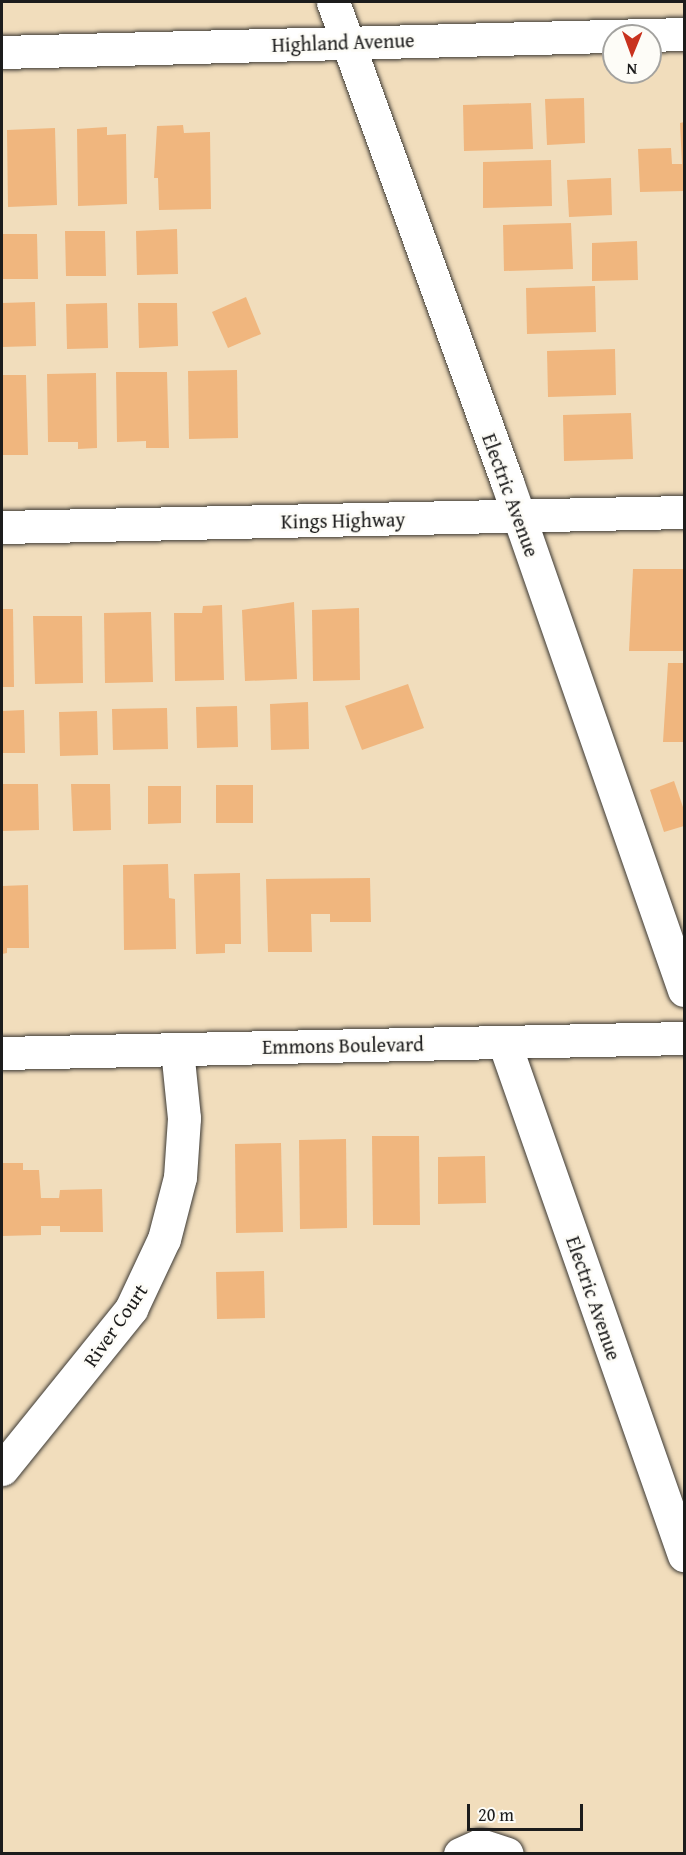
<!DOCTYPE html>
<html>
<head>
<meta charset="utf-8">
<style>
  body { margin:0 }
  #map { position:relative; width:686px; height:1855px; overflow:hidden; background:#f1ddbc; font-family:"Gentium Book Plus",serif }
  div>[style] { position:absolute }
  .building>* { inset:0; background:#f0b67e }
  .roads { filter:drop-shadow(0 0 2px #3c3934) drop-shadow(0 0 2px #3c3934) }
  .minor>* { height:33px; margin:-16.5px; padding:0 16.5px; transform-origin:16.5px; border-radius:16.5px; background:#fff }
  span { translate:-50% -50%; white-space:nowrap; text-align:center; line-height:1.15; -webkit-text-stroke:5px #fdfcf7; paint-order:stroke }
  .street-label { font-size:20px; color:#1c1c1c }
  .frame { position:absolute; inset:0; border:3px solid #1c1c1c; pointer-events:none }
  .north { position:absolute; left:602px; top:24px; width:60px; height:60px; box-sizing:border-box; background:#fdfcf7; border:2px solid #a3a29f; border-radius:50%; rotate:181deg; font-size:16px; font-weight:700; line-height:24px; text-align:center; color:#1c1c1c }
  .north::after { content:''; display:block; margin:auto; width:21px; height:27px; background:#c8321e; clip-path:polygon(50% 0,100% 100%,50% 72%,0 100%) }
  .scale { position:absolute; left:467px; top:1804px; width:116px; height:27px; box-sizing:border-box; border:3px solid #1c1c1c; border-top:0; padding-left:8px; font-size:18px; line-height:21px; white-space:nowrap; color:#1c1c1c; -webkit-text-stroke:4px #fdfcf7; paint-order:stroke }
</style>
</head>
<body>
<div id="map">
  <div class="building">
    <i style="clip-path:polygon(584px 98px,585px 143px,547px 145px,545px 99px)"></i>
    <i style="clip-path:polygon(531px 103px,533px 149px,464px 151px,463px 105px)"></i>
    <i style="clip-path:polygon(684px 122px,684px 191px,640px 192px,638px 149px,671px 148px,672px 164px,682px 164px,680px 123px)"></i>
    <i style="clip-path:polygon(183px 125px,184px 133px,210px 132px,211px 209px,159px 210px,158px 178px,154px 178px,157px 126px)"></i>
    <i style="clip-path:polygon(107px 127px,107px 135px,126px 134px,127px 204px,78px 206px,77px 129px)"></i>
    <i style="clip-path:polygon(55px 128px,57px 205px,8px 207px,7px 130px)"></i>
    <i style="clip-path:polygon(551px 160px,552px 206px,483px 208px,483px 162px)"></i>
    <i style="clip-path:polygon(611px 178px,612px 215px,569px 217px,567px 180px)"></i>
    <i style="clip-path:polygon(571px 223px,573px 269px,504px 271px,503px 225px)"></i>
    <i style="clip-path:polygon(177px 229px,178px 274px,137px 275px,136px 231px)"></i>
    <i style="clip-path:polygon(65px 231px,105px 231px,106px 276px,66px 276px)"></i>
    <i style="clip-path:polygon(2px 234px,37px 234px,38px 279px,2px 279px)"></i>
    <i style="clip-path:polygon(637px 241px,638px 280px,592px 281px,592px 243px)"></i>
    <i style="clip-path:polygon(595px 286px,596px 332px,527px 334px,526px 288px)"></i>
    <i style="clip-path:polygon(246px 297px,261px 334px,228px 348px,212px 312px)"></i>
    <i style="clip-path:polygon(35px 302px,36px 346px,2px 347px,2px 303px)"></i>
    <i style="clip-path:polygon(107px 303px,108px 348px,67px 349px,66px 304px)"></i>
    <i style="clip-path:polygon(138px 303px,177px 303px,178px 346px,139px 348px)"></i>
    <i style="clip-path:polygon(615px 349px,616px 395px,548px 397px,547px 351px)"></i>
    <i style="clip-path:polygon(237px 370px,238px 438px,189px 439px,188px 371px)"></i>
    <i style="clip-path:polygon(116px 372px,167px 372px,169px 448px,146px 448px,146px 441px,117px 442px)"></i>
    <i style="clip-path:polygon(96px 373px,97px 448px,78px 449px,78px 442px,48px 442px,47px 374px)"></i>
    <i style="clip-path:polygon(2px 375px,26px 375px,28px 455px,2px 455px)"></i>
    <i style="clip-path:polygon(631px 413px,633px 459px,564px 461px,563px 415px)"></i>
    <i style="clip-path:polygon(633px 569px,684px 569px,684px 651px,629px 651px)"></i>
    <i style="clip-path:polygon(294px 602px,297px 679px,245px 681px,242px 610px)"></i>
    <i style="clip-path:polygon(222px 605px,224px 680px,175px 681px,174px 613px,202px 613px,203px 606px)"></i>
    <i style="clip-path:polygon(359px 608px,360px 680px,313px 681px,312px 610px)"></i>
    <i style="clip-path:polygon(2px 609px,13px 609px,14px 687px,2px 687px)"></i>
    <i style="clip-path:polygon(151px 612px,153px 682px,105px 683px,104px 613px)"></i>
    <i style="clip-path:polygon(33px 616px,82px 616px,83px 683px,35px 684px)"></i>
    <i style="clip-path:polygon(668px 663px,684px 663px,684px 742px,663px 742px)"></i>
    <i style="clip-path:polygon(408px 684px,424px 728px,362px 750px,345px 706px)"></i>
    <i style="clip-path:polygon(308px 702px,309px 749px,271px 750px,270px 704px)"></i>
    <i style="clip-path:polygon(237px 706px,238px 747px,197px 748px,196px 707px)"></i>
    <i style="clip-path:polygon(167px 708px,168px 749px,113px 750px,112px 709px)"></i>
    <i style="clip-path:polygon(24px 710px,25px 753px,2px 753px,2px 711px)"></i>
    <i style="clip-path:polygon(97px 711px,98px 755px,60px 756px,59px 712px)"></i>
    <i style="clip-path:polygon(674px 781px,684px 810px,684px 826px,664px 832px,650px 790px)"></i>
    <i style="clip-path:polygon(2px 784px,38px 784px,39px 830px,2px 831px)"></i>
    <i style="clip-path:polygon(71px 784px,110px 784px,111px 830px,73px 831px)"></i>
    <i style="clip-path:polygon(216px 785px,253px 785px,253px 823px,216px 823px)"></i>
    <i style="clip-path:polygon(148px 786px,181px 786px,181px 823px,148px 824px)"></i>
    <i style="clip-path:polygon(168px 864px,169px 898px,175px 899px,176px 949px,124px 950px,123px 865px)"></i>
    <i style="clip-path:polygon(240px 873px,241px 944px,225px 944px,225px 953px,196px 954px,194px 874px)"></i>
    <i style="clip-path:polygon(370px 878px,371px 922px,330px 922px,330px 914px,311px 914px,312px 952px,268px 952px,266px 879px)"></i>
    <i style="clip-path:polygon(28px 885px,29px 948px,7px 948px,7px 953px,2px 954px,2px 886px)"></i>
    <i style="clip-path:polygon(372px 1136px,419px 1136px,420px 1225px,373px 1225px)"></i>
    <i style="clip-path:polygon(346px 1139px,347px 1228px,300px 1229px,299px 1140px)"></i>
    <i style="clip-path:polygon(281px 1143px,283px 1232px,236px 1233px,235px 1144px)"></i>
    <i style="clip-path:polygon(485px 1156px,486px 1203px,438px 1204px,438px 1157px)"></i>
    <i style="clip-path:polygon(2px 1163px,23px 1163px,23px 1170px,39px 1170px,41px 1198px,59px 1198px,60px 1190px,102px 1189px,103px 1232px,60px 1232px,60px 1226px,41px 1226px,41px 1235px,2px 1236px)"></i>
    <i style="clip-path:polygon(264px 1271px,265px 1318px,217px 1319px,216px 1272px)"></i>
  </div>
  <div class="roads">
    <div class="minor">
      <i style="left:333px;top:2px;width:511px;rotate:70.07deg"></i>
      <i style="left:507px;top:482px;width:538px;rotate:70.79deg"></i>
      <i style="left:2px;top:52px;width:682px;rotate:-1.51deg"></i>
      <i style="left:2px;top:527px;width:682px;rotate:-1.26deg"></i>
      <i style="left:504px;top:1042px;width:544px;rotate:70.67deg"></i>
      <i style="left:2px;top:1053px;width:682px;rotate:-1.26deg"></i>
      <i style="left:2px;top:1469px;width:206px;rotate:-51.1deg"></i>
      <i style="left:131px;top:1309px;width:77px;rotate:-64.8deg"></i>
      <i style="left:164px;top:1239px;width:64px;rotate:-75.5deg"></i>
      <i style="left:180px;top:1177px;width:59px;rotate:-86.1deg"></i>
      <i style="left:184px;top:1118px;width:69px;rotate:-95.8deg"></i>
      <i style="left:460px;top:1854px;width:22px;rotate:-24deg"></i>
      <i style="left:480px;top:1845px;width:28px;rotate:18deg"></i>
    </div>
  </div>
  <div class="street-label">
    <span style="left:343px;top:42px;rotate:-2deg">Highland Avenue</span>
    <span style="left:511px;top:495px;rotate:70deg">Electric Avenue</span>
    <span style="left:343px;top:520px;rotate:-1deg">Kings Highway</span>
    <span style="left:343px;top:1045px;rotate:-1deg">Emmons Boulevard</span>
    <span style="left:594px;top:1298px;rotate:71deg">Electric Avenue</span>
    <span style="left:115px;top:1325px;rotate:-55deg">River Court</span>
  </div>
  <div class="frame"></div>
  <div class="north">N</div>
  <div class="scale">20 m</div>
</div>
</body>
</html>
